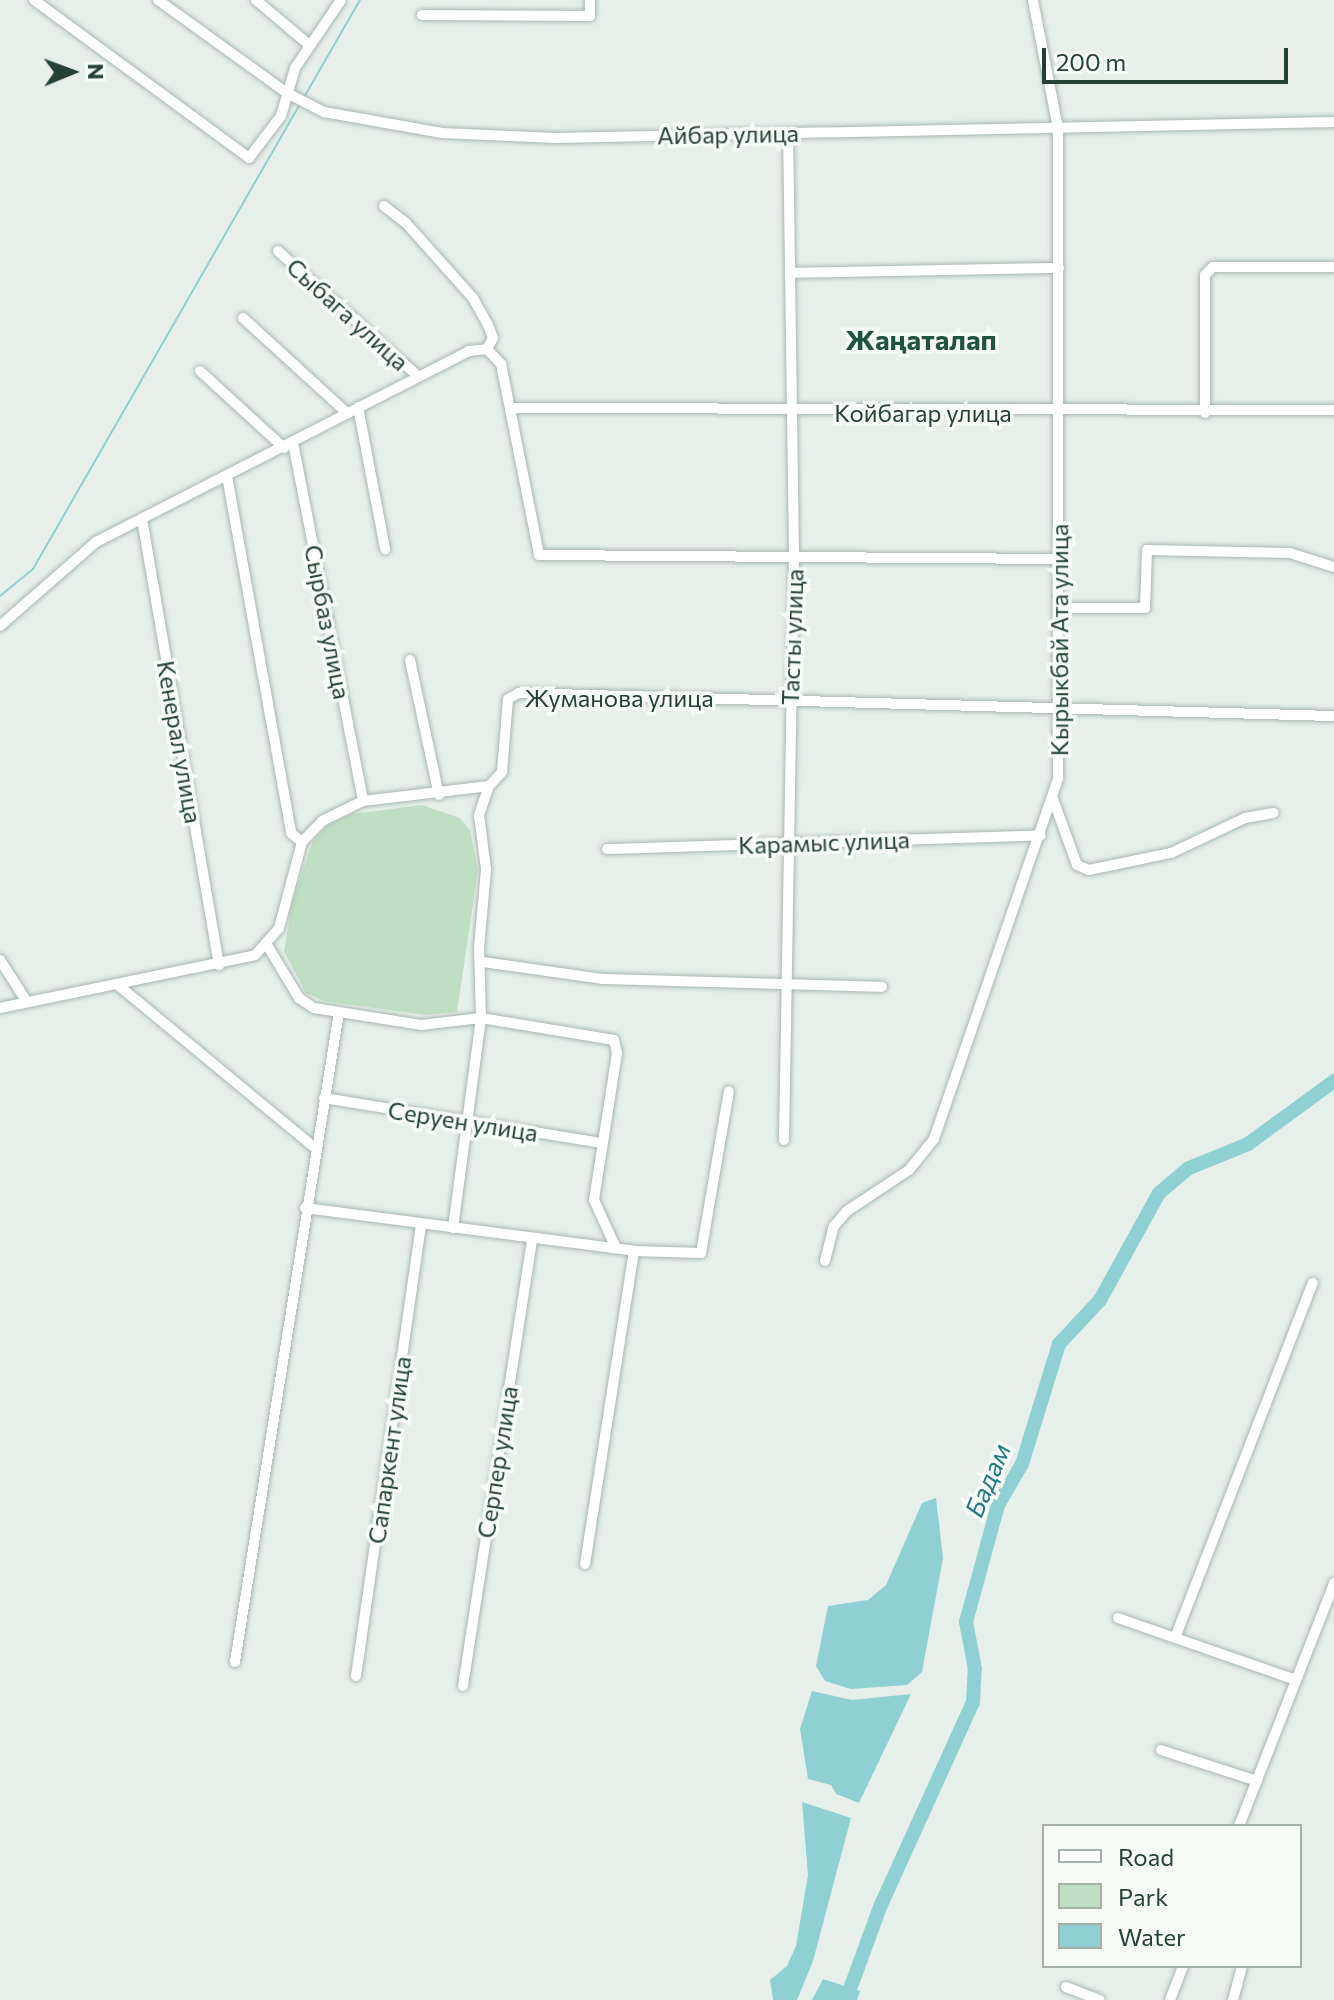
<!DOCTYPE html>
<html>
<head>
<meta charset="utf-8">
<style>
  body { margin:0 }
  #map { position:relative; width:1334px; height:2000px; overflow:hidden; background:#e6efea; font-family:Commissioner,sans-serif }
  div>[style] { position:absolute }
  .green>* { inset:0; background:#bfdfc4 }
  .water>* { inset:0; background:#8fd1d3 }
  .stream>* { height:2px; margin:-1px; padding:0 1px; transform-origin:1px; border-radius:1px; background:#8fd1d3 }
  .river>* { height:14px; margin:-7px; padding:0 7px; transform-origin:7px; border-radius:7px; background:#8fd1d3 }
  .roads { filter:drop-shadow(0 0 2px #a8b7b0) drop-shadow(0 0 2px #a8b7b0) }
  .street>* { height:10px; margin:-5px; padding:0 5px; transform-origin:5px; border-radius:5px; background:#fff }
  span { translate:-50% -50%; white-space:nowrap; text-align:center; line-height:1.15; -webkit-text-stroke:7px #f7fbf8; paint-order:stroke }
  .street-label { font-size:24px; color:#244136 }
  .water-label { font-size:26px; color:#1e7a7e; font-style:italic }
  .quarter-label { font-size:28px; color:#205441; font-weight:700 }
  .legend { position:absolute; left:1042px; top:1824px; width:260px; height:144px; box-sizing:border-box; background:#f7fbf8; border:2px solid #a3b1aa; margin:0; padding:10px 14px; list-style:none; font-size:24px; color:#244136 }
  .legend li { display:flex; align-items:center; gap:16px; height:40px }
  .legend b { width:40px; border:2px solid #a3b1aa }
  .north { position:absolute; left:32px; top:32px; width:80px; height:80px; -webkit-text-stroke:6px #f7fbf8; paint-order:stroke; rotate:89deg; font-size:22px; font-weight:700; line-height:32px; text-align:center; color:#244136 }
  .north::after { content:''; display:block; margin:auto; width:28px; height:36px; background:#244136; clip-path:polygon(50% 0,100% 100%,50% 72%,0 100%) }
  .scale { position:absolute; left:1042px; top:48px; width:246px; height:36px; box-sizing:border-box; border:4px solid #244136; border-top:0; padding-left:10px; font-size:24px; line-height:28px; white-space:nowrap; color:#244136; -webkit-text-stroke:6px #f7fbf8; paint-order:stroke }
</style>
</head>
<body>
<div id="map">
  <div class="green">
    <i style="clip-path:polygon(422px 805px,460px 818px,470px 830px,478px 870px,457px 1012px,425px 1015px,324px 1001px,306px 993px,284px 951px,292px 904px,312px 843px,328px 825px,352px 814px)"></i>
  </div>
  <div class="water">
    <i style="clip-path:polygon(936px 1498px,943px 1558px,922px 1672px,907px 1685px,851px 1689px,825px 1681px,816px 1666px,828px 1606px,868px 1600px,886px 1585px,922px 1503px)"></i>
    <i style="clip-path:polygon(812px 1691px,852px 1700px,911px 1694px,859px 1803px,836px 1794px,831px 1785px,808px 1779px,800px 1729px)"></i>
    <i style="clip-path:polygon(802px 1802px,851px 1818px,813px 1961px,797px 2000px,773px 2000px,770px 1980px,787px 1966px,796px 1946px,808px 1875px)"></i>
    <i style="clip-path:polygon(823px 1979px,860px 1991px,857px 2000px,812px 2000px)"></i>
  </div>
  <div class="stream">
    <i style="left:303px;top:99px;width:114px;rotate:-60.1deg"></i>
    <i style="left:0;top:596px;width:43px;rotate:-39.3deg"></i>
    <i style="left:33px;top:569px;width:536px;rotate:-60.14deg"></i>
  </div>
  <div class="river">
    <i style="left:846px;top:2000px;width:99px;rotate:-69.9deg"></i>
    <i style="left:880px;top:1907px;width:225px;rotate:-65.6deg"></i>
    <i style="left:973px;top:1702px;width:33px;rotate:-87deg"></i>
    <i style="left:975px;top:1669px;width:48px;rotate:-100.8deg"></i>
    <i style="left:966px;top:1622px;width:121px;rotate:-74.7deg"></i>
    <i style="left:998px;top:1505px;width:48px;rotate:-59.7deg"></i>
    <i style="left:1022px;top:1464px;width:126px;rotate:-72.9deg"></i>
    <i style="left:1059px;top:1344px;width:60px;rotate:-47deg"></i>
    <i style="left:1100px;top:1300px;width:122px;rotate:-61.1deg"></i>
    <i style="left:1159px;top:1193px;width:39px;rotate:-40deg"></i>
    <i style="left:1189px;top:1168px;width:64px;rotate:-22.1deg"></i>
    <i style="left:1248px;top:1144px;width:107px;rotate:-36.2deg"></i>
  </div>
  <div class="roads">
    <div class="street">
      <i style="left:34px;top:0;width:267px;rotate:36.3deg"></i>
      <i style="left:249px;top:158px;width:53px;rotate:-52.7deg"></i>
      <i style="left:281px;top:116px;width:50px;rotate:-73.7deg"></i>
      <i style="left:295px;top:68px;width:82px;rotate:-55.9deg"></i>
      <i style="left:158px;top:0;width:159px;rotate:35.8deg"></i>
      <i style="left:287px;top:93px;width:42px;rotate:27.2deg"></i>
      <i style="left:324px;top:112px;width:120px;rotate:10.1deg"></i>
      <i style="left:442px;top:133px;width:114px;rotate:2.5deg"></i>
      <i style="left:556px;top:138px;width:778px;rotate:-1.18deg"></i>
      <i style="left:256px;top:0;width:68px;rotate:40.2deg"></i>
      <i style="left:422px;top:15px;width:168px;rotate:0.3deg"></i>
      <i style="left:590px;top:16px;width:16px;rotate:-90deg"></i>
      <i style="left:384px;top:206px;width:28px;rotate:38deg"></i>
      <i style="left:406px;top:223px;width:101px;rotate:48.2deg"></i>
      <i style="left:473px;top:298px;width:31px;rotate:61deg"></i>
      <i style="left:488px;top:325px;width:14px;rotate:69deg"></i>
      <i style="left:493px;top:338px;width:13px;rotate:119deg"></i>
      <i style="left:487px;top:349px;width:21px;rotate:47deg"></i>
      <i style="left:501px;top:364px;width:195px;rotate:78.7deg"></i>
      <i style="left:539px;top:555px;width:520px;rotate:0.44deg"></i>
      <i style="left:278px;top:251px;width:188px;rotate:41.8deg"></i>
      <i style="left:790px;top:273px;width:269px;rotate:-1.1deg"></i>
      <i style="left:243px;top:318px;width:141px;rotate:42.4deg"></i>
      <i style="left:200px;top:371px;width:114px;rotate:42.5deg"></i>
      <i style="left:358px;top:407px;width:145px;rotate:79.2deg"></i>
      <i style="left:512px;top:408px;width:822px;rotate:0.14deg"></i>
      <i style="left:1205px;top:413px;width:138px;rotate:-90deg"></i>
      <i style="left:1205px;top:275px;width:11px;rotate:-45deg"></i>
      <i style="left:1213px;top:267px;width:121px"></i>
      <i style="left:293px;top:443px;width:365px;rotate:78.9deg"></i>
      <i style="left:227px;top:476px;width:363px;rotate:79.8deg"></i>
      <i style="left:291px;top:833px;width:14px;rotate:39deg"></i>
      <i style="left:142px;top:519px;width:453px;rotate:80.2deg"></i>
      <i style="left:1061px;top:608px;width:84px"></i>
      <i style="left:1145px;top:608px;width:58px;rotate:-88deg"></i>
      <i style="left:1147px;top:550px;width:143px;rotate:1.2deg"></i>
      <i style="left:1290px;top:553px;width:46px;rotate:17.7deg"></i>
      <i style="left:0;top:626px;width:128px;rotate:-41.2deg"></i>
      <i style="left:96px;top:542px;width:419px;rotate:-27.1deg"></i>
      <i style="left:469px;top:351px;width:18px;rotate:-6deg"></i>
      <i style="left:410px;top:660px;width:138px;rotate:77.9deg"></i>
      <i style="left:1053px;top:799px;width:70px;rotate:70deg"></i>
      <i style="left:1077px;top:865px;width:13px;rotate:23deg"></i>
      <i style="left:1089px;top:870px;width:84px;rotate:-11.7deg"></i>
      <i style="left:1171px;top:853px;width:82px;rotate:-25.3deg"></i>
      <i style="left:1245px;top:818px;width:29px;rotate:-10deg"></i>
      <i style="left:607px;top:849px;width:434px;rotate:-1.8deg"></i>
      <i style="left:267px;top:945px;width:62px;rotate:58.9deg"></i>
      <i style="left:299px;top:998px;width:18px;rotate:34deg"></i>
      <i style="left:314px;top:1008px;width:108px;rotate:9deg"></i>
      <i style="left:421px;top:1025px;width:60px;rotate:-6.7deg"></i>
      <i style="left:481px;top:1018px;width:135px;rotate:9.4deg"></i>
      <i style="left:614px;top:1040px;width:13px;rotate:77deg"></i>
      <i style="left:617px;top:1053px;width:149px;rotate:98.9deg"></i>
      <i style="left:594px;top:1200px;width:53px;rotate:65.4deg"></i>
      <i style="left:0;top:960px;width:50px;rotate:57.3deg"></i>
      <i style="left:483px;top:962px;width:120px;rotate:8.1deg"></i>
      <i style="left:602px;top:979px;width:280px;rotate:1.6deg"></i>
      <i style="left:118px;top:985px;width:257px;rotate:39.6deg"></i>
      <i style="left:0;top:1008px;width:260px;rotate:-11.7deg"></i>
      <i style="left:255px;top:955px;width:36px;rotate:-48deg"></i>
      <i style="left:279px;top:928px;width:89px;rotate:-75deg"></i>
      <i style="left:302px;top:842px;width:29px;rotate:-46deg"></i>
      <i style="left:322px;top:821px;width:46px;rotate:-26deg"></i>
      <i style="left:363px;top:801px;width:127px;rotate:-6.8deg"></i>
      <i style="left:489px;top:786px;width:19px;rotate:-47deg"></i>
      <i style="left:502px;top:772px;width:73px;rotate:-85.3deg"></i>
      <i style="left:508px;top:699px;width:13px;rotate:-29deg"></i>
      <i style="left:519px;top:693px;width:815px;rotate:1.62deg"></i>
      <i style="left:324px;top:1098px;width:282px;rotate:9.2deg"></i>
      <i style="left:784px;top:1140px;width:585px;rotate:-89.02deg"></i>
      <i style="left:794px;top:555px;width:422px;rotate:-90.8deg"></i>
      <i style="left:305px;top:1208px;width:332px;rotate:7.4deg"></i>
      <i style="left:634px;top:1251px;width:67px;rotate:1.7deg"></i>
      <i style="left:701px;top:1253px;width:164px;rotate:-80.2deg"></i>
      <i style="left:453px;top:1228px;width:212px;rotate:-82.4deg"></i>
      <i style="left:481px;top:1018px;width:70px;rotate:-91.6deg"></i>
      <i style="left:479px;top:948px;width:79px;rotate:-84.9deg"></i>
      <i style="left:486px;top:869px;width:54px;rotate:-97.4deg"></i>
      <i style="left:479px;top:815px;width:31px;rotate:-71deg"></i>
      <i style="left:825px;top:1261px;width:36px;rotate:-76deg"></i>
      <i style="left:834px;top:1226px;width:20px;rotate:-49deg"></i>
      <i style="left:847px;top:1211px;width:74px;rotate:-33.5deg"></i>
      <i style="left:909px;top:1170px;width:40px;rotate:-51deg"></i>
      <i style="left:934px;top:1139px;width:382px;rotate:-71deg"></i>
      <i style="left:1058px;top:778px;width:650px;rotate:-90deg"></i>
      <i style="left:1058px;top:128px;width:130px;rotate:-101.1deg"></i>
      <i style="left:585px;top:1564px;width:317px;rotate:-81.1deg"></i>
      <i style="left:1118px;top:1618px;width:188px;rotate:19.2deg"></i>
      <i style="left:1175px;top:1638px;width:381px;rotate:-68.8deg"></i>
      <i style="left:235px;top:1662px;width:658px;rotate:-80.91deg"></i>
      <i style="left:356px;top:1676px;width:457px;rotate:-81.8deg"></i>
      <i style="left:463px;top:1686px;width:453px;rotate:-81.2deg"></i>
      <i style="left:1161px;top:1750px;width:101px;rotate:17.9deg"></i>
      <i style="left:1239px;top:1826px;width:261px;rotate:-68.6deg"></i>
      <i style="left:1066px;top:1987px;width:36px;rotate:21deg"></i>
      <i style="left:1170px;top:2000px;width:36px;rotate:-69deg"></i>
      <i style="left:1233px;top:2000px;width:35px;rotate:-75deg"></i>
    </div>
  </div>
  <div class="street-label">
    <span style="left:728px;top:134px;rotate:-1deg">Айбар улица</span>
    <span style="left:348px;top:314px;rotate:42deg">Сыбага улица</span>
    <span style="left:923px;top:413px">Койбагар улица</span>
    <span style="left:328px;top:622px;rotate:79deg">Сырбаз улица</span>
    <span style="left:792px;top:637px;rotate:-88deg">Тасты улица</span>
    <span style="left:1059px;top:640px;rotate:-90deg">Кырыкбай Ата улица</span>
    <span style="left:619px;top:698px">Жуманова улица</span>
    <span style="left:180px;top:742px;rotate:80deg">Кенерал улица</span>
    <span style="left:824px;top:842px;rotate:-2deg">Карамыс улица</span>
    <span style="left:463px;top:1121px;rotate:9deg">Серуен улица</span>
    <span style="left:389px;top:1450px;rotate:-82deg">Сапаркент улица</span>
    <span style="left:497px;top:1462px;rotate:-81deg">Серпер улица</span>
  </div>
  <div class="water-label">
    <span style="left:987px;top:1480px;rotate:-67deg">Бадам</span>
  </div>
  <div class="quarter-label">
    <span style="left:921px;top:339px">Жаңаталап</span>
  </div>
  <ul class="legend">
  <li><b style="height:10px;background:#fff"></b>Road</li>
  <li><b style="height:22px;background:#bfdfc4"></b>Park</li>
  <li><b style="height:22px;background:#8fd1d3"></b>Water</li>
  </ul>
  <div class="north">N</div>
  <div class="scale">200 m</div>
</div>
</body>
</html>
